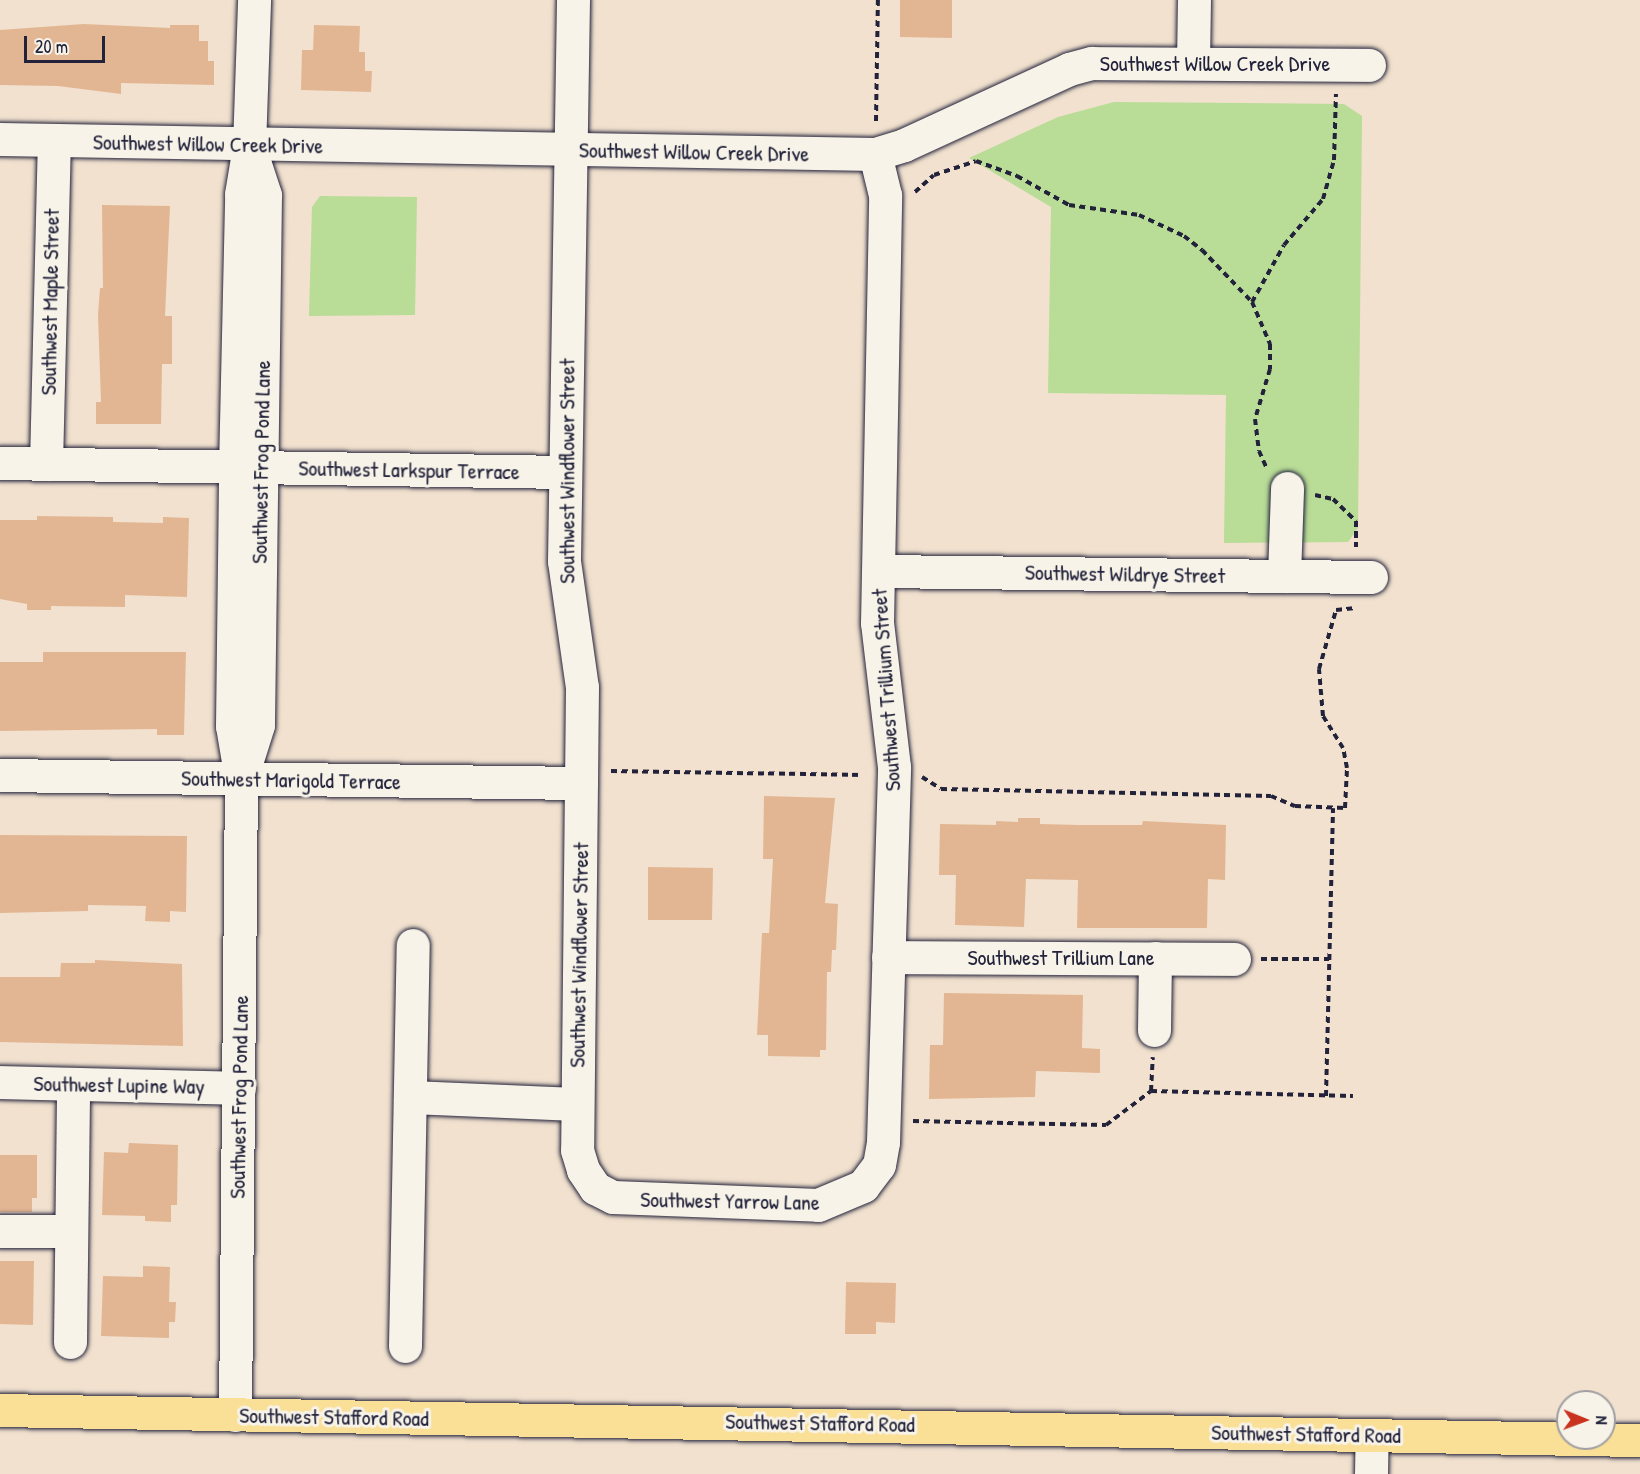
<!DOCTYPE html>
<html>
<head>
<meta charset="utf-8">
<style>
  body { margin:0 }
  #map { position:relative; width:1640px; height:1474px; overflow:hidden; background:#f1e1ce; font-family:"Patrick Hand",sans-serif }
  div>[style] { position:absolute }
  .green>* { inset:0; background:#b9dc97 }
  .building>* { inset:0; background:#e3b693 }
  .path>* { height:4px; margin-top:-2px; transform-origin:0; background:repeating-linear-gradient(90deg,#22223b 0 6px,transparent 0 10.5px) }
  .roads { filter:drop-shadow(0 0 2px #22223b) drop-shadow(0 0 2px #22223b) }
  .minor>* { height:33px; margin:-16.5px; padding:0 16.5px; transform-origin:16.5px; border-radius:16.5px; background:#f7f3e8 }
  .major>* { height:33px; margin:-16.5px; padding:0 16.5px; transform-origin:16.5px; border-radius:16.5px; background:#fadf96 }
  span { translate:-50% -50%; white-space:nowrap; text-align:center; line-height:1.15; -webkit-text-stroke:6px #f7f3e8; paint-order:stroke }
  .street-label { font-size:22px; color:#22223b }
  .north { position:absolute; left:1556px; top:1390px; width:60px; height:60px; box-sizing:border-box; background:#f7f3e8; border:2px solid #a29fa3; border-radius:50%; rotate:91deg; font-size:16px; font-weight:700; line-height:24px; text-align:center; color:#22223b }
  .north::after { content:''; display:block; margin:auto; width:21px; height:27px; background:#c8321e; clip-path:polygon(50% 0,100% 100%,50% 72%,0 100%) }
  .scale { position:absolute; left:24px; top:36px; width:81px; height:27px; box-sizing:border-box; border:3px solid #22223b; border-top:0; padding-left:8px; font-size:18px; line-height:21px; white-space:nowrap; color:#22223b; -webkit-text-stroke:4px #f7f3e8; paint-order:stroke }
</style>
</head>
<body>
<div id="map">
  <div class="green">
    <i style="clip-path:polygon(1114px 102px,1344px 104px,1362px 116px,1358px 528px,1348px 542px,1224px 543px,1226px 395px,1048px 393px,1051px 207px,969px 158px,1058px 117px)"></i>
    <i style="clip-path:polygon(320px 196px,417px 197px,415px 315px,309px 316px,312px 207px)"></i>
  </div>
  <div class="building">
    <i style="clip-path:polygon(900px 0,952px 0,952px 38px,900px 37px)"></i>
    <i style="clip-path:polygon(84px 24px,170px 28px,170px 25px,199px 25px,199px 41px,208px 41px,208px 61px,214px 61px,214px 85px,121px 83px,121px 94px,58px 86px,0 85px,0 30px)"></i>
    <i style="clip-path:polygon(314px 25px,360px 26px,359px 52px,365px 52px,365px 71px,372px 71px,371px 92px,301px 90px,302px 50px,313px 50px)"></i>
    <i style="clip-path:polygon(102px 205px,170px 206px,165px 316px,172px 316px,172px 364px,162px 364px,161px 424px,96px 424px,96px 402px,101px 402px,98px 315px,100px 288px,103px 288px)"></i>
    <i style="clip-path:polygon(37px 516px,113px 517px,113px 522px,163px 523px,163px 517px,189px 518px,187px 597px,125px 595px,125px 607px,51px 606px,51px 610px,27px 610px,27px 604px,0 599px,0 520px,37px 520px)"></i>
    <i style="clip-path:polygon(43px 652px,186px 652px,184px 735px,157px 735px,157px 729px,0 731px,0 662px,43px 662px)"></i>
    <i style="clip-path:polygon(764px 796px,835px 798px,825px 903px,838px 904px,836px 950px,832px 950px,831px 972px,827px 972px,826px 1050px,820px 1050px,820px 1057px,768px 1056px,768px 1035px,757px 1035px,762px 933px,769px 933px,773px 859px,763px 859px)"></i>
    <i style="clip-path:polygon(1018px 818px,1040px 818px,1040px 824px,1079px 825px,1142px 825px,1143px 821px,1226px 825px,1225px 880px,1208px 879px,1207px 928px,1077px 928px,1078px 880px,1026px 879px,1024px 927px,955px 925px,956px 875px,939px 875px,940px 824px,996px 825px,996px 821px,1018px 822px)"></i>
    <i style="clip-path:polygon(0 835px,187px 836px,186px 912px,170px 911px,170px 922px,145px 921px,146px 906px,88px 905px,88px 911px,0 913px)"></i>
    <i style="clip-path:polygon(648px 867px,713px 868px,712px 920px,648px 920px)"></i>
    <i style="clip-path:polygon(95px 960px,182px 964px,183px 1046px,0 1042px,0 977px,60px 977px,61px 963px,95px 963px)"></i>
    <i style="clip-path:polygon(944px 993px,1083px 995px,1082px 1048px,1100px 1049px,1100px 1073px,1036px 1071px,1035px 1097px,929px 1099px,930px 1045px,943px 1045px)"></i>
    <i style="clip-path:polygon(129px 1143px,178px 1145px,177px 1205px,171px 1205px,171px 1222px,145px 1221px,145px 1216px,102px 1215px,104px 1152px,128px 1153px)"></i>
    <i style="clip-path:polygon(0 1155px,37px 1155px,37px 1198px,32px 1198px,32px 1212px,0 1212px)"></i>
    <i style="clip-path:polygon(0 1261px,34px 1261px,33px 1325px,0 1324px)"></i>
    <i style="clip-path:polygon(143px 1266px,170px 1267px,169px 1302px,176px 1302px,175px 1322px,169px 1322px,169px 1338px,101px 1336px,103px 1276px,143px 1277px)"></i>
    <i style="clip-path:polygon(846px 1282px,896px 1283px,895px 1323px,876px 1322px,876px 1334px,845px 1334px)"></i>
  </div>
  <div class="path">
    <i style="left:876px;top:121px;width:121px;rotate:-89.1deg"></i>
    <i style="left:915px;top:192px;width:25px;rotate:-42deg"></i>
    <i style="left:934px;top:175px;width:44px;rotate:-18.4deg"></i>
    <i style="left:976px;top:161px;width:44px;rotate:20.1deg"></i>
    <i style="left:1017px;top:176px;width:60px;rotate:29.1deg"></i>
    <i style="left:1069px;top:205px;width:71px;rotate:8.1deg"></i>
    <i style="left:1139px;top:215px;width:50px;rotate:25deg"></i>
    <i style="left:1184px;top:236px;width:23px;rotate:38deg"></i>
    <i style="left:1202px;top:250px;width:72px;rotate:46.1deg"></i>
    <i style="left:1252px;top:302px;width:46px;rotate:66.8deg"></i>
    <i style="left:1270px;top:344px;width:25px;rotate:90deg"></i>
    <i style="left:1270px;top:369px;width:52px;rotate:106.7deg"></i>
    <i style="left:1255px;top:419px;width:32px;rotate:83deg"></i>
    <i style="left:1259px;top:451px;width:17px;rotate:66deg"></i>
    <i style="left:1252px;top:302px;width:65px;rotate:-60.7deg"></i>
    <i style="left:1284px;top:245px;width:60px;rotate:-49.7deg"></i>
    <i style="left:1323px;top:199px;width:41px;rotate:-74.2deg"></i>
    <i style="left:1334px;top:160px;width:66px;rotate:-88.3deg"></i>
    <i style="left:1315px;top:495px;width:18px;rotate:13deg"></i>
    <i style="left:1333px;top:499px;width:32px;rotate:44deg"></i>
    <i style="left:1356px;top:521px;width:26px;rotate:90deg"></i>
    <i style="left:611px;top:771px;width:252px;rotate:0.9deg"></i>
    <i style="left:922px;top:777px;width:22px;rotate:32deg"></i>
    <i style="left:941px;top:789px;width:330px;rotate:1.2deg"></i>
    <i style="left:1271px;top:796px;width:26px;rotate:23deg"></i>
    <i style="left:1295px;top:806px;width:50px;rotate:2.3deg"></i>
    <i style="left:1345px;top:808px;width:40px;rotate:-87.1deg"></i>
    <i style="left:1347px;top:768px;width:20px;rotate:-101deg"></i>
    <i style="left:1343px;top:748px;width:38px;rotate:-122deg"></i>
    <i style="left:1323px;top:716px;width:47px;rotate:-94.9deg"></i>
    <i style="left:1319px;top:669px;width:61px;rotate:-73.9deg"></i>
    <i style="left:1336px;top:610px;width:20px;rotate:-6deg"></i>
    <i style="left:1261px;top:959px;width:68px"></i>
    <i style="left:1151px;top:1091px;width:202px;rotate:1.4deg"></i>
    <i style="left:1326px;top:1096px;width:288px;rotate:-88.6deg"></i>
    <i style="left:913px;top:1121px;width:193px;rotate:1.2deg"></i>
    <i style="left:1106px;top:1125px;width:56px;rotate:-37.1deg"></i>
    <i style="left:1151px;top:1091px;width:34px;rotate:-87deg"></i>
  </div>
  <div class="roads">
    <div class="minor">
      <i style="left:573px;top:0;width:561px;rotate:90.92deg"></i>
      <i style="left:564px;top:561px;width:127px;rotate:81.9deg"></i>
      <i style="left:582px;top:687px;width:463px;rotate:90.6deg"></i>
      <i style="left:577px;top:1150px;width:21px;rotate:73deg"></i>
      <i style="left:583px;top:1170px;width:22px;rotate:56deg"></i>
      <i style="left:595px;top:1188px;width:20px;rotate:27deg"></i>
      <i style="left:613px;top:1197px;width:205px;rotate:2.2deg"></i>
      <i style="left:818px;top:1205px;width:49px;rotate:-22.9deg"></i>
      <i style="left:863px;top:1186px;width:26px;rotate:-53deg"></i>
      <i style="left:879px;top:1165px;width:23px;rotate:-80deg"></i>
      <i style="left:883px;top:1142px;width:375px;rotate:-88.3deg"></i>
      <i style="left:894px;top:767px;width:145px;rotate:-96.7deg"></i>
      <i style="left:877px;top:623px;width:428px;rotate:-88.9deg"></i>
      <i style="left:885px;top:195px;width:42px;rotate:-103.7deg"></i>
      <i style="left:1193px;top:63px;width:63px;rotate:-89.1deg"></i>
      <i style="left:0;top:139px;width:875px;rotate:0.98deg"></i>
      <i style="left:875px;top:154px;width:30px;rotate:-17deg"></i>
      <i style="left:904px;top:145px;width:182px;rotate:-24.7deg"></i>
      <i style="left:1069px;top:69px;width:24px;rotate:-15deg"></i>
      <i style="left:1092px;top:63px;width:277px;rotate:0.4deg"></i>
      <i style="left:249px;top:146px;width:52px;rotate:71.9deg"></i>
      <i style="left:265px;top:195px;width:530px;rotate:90.76deg"></i>
      <i style="left:258px;top:725px;width:57px;rotate:107.5deg"></i>
      <i style="left:241px;top:779px;width:54px;rotate:-99.6deg"></i>
      <i style="left:232px;top:726px;width:258px;rotate:-89.3deg"></i>
      <i style="left:235px;top:468px;width:274px;rotate:-88.7deg"></i>
      <i style="left:241px;top:194px;width:49px;rotate:-80.5deg"></i>
      <i style="left:249px;top:146px;width:146px;rotate:-88deg"></i>
      <i style="left:0;top:463px;width:565px;rotate:0.91deg"></i>
      <i style="left:46px;top:464px;width:323px;rotate:-88.6deg"></i>
      <i style="left:879px;top:571px;width:492px;rotate:0.7deg"></i>
      <i style="left:1284px;top:576px;width:88px;rotate:-88deg"></i>
      <i style="left:0;top:775px;width:581px;rotate:0.79deg"></i>
      <i style="left:888px;top:957px;width:346px;rotate:0.3deg"></i>
      <i style="left:1154px;top:1030px;width:72px;rotate:-89.2deg"></i>
      <i style="left:0;top:1082px;width:239px;rotate:1.4deg"></i>
      <i style="left:410px;top:1097px;width:167px;rotate:2.4deg"></i>
      <i style="left:0;top:1231px;width:71px"></i>
      <i style="left:70px;top:1342px;width:258px;rotate:-89.3deg"></i>
      <i style="left:405px;top:1346px;width:401px;rotate:-88.9deg"></i>
      <i style="left:235px;top:1415px;width:636px;rotate:-89.46deg"></i>
      <i style="left:1371px;top:1474px;width:39px;rotate:-89deg"></i>
    </div>
    <div class="major">
      <i style="left:0;top:1410px;width:1640px;rotate:1.05deg"></i>
    </div>
  </div>
  <div class="street-label">
    <span style="left:1215px;top:64px">Southwest Willow Creek Drive</span>
    <span style="left:208px;top:144px;rotate:1deg">Southwest Willow Creek Drive</span>
    <span style="left:694px;top:152px;rotate:1deg">Southwest Willow Creek Drive</span>
    <span style="left:50px;top:302px;rotate:-89deg">Southwest Maple Street</span>
    <span style="left:261px;top:462px;rotate:-89deg">Southwest Frog Pond Lane</span>
    <span style="left:409px;top:470px;rotate:1deg">Southwest Larkspur Terrace</span>
    <span style="left:567px;top:471px;rotate:-90deg">Southwest Windflower Street</span>
    <span style="left:1125px;top:574px;rotate:1deg">Southwest Wildrye Street</span>
    <span style="left:886px;top:690px;rotate:-94deg">Southwest Trillium Street</span>
    <span style="left:291px;top:780px;rotate:1deg">Southwest Marigold Terrace</span>
    <span style="left:579px;top:955px;rotate:-89deg">Southwest Windflower Street</span>
    <span style="left:1061px;top:958px">Southwest Trillium Lane</span>
    <span style="left:119px;top:1085px;rotate:1deg">Southwest Lupine Way</span>
    <span style="left:239px;top:1097px;rotate:-89deg">Southwest Frog Pond Lane</span>
    <span style="left:730px;top:1201px;rotate:1deg">Southwest Yarrow Lane</span>
    <span style="left:334px;top:1417px;rotate:1deg">Southwest Stafford Road</span>
    <span style="left:820px;top:1423px;rotate:1deg">Southwest Stafford Road</span>
    <span style="left:1306px;top:1434px;rotate:1deg">Southwest Stafford Road</span>
  </div>
  <div class="north">N</div>
  <div class="scale">20 m</div>
</div>
</body>
</html>
